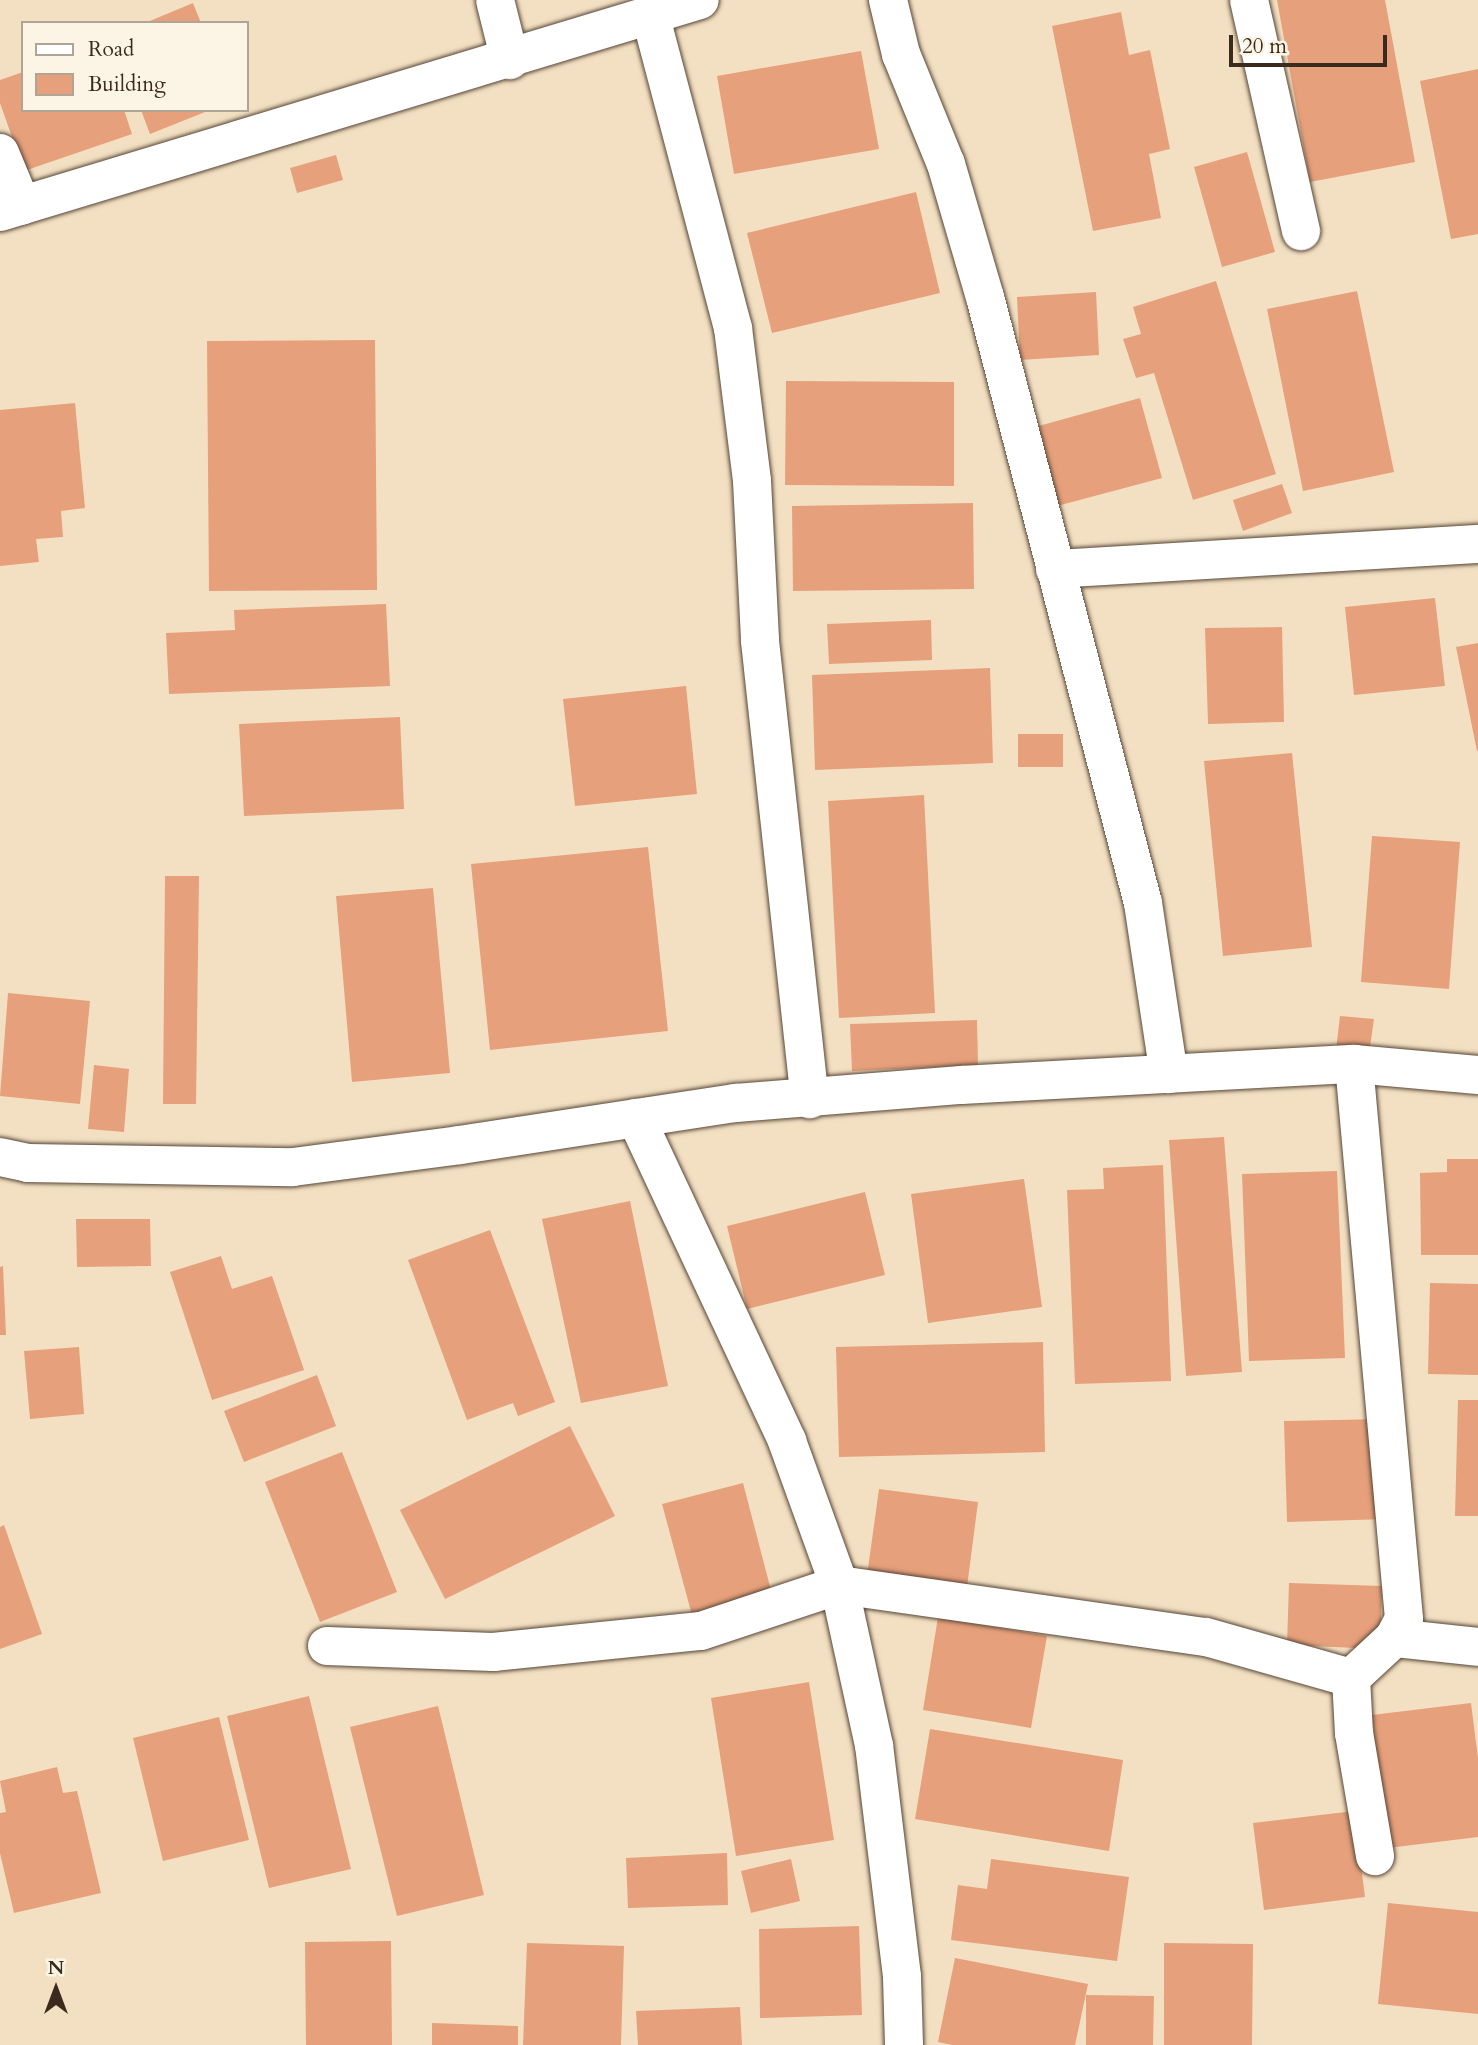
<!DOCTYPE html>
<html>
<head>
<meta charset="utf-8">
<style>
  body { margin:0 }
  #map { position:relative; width:1478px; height:2045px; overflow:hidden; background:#f3e0c2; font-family:Cardo,serif }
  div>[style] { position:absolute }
  .building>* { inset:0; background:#e6a07b }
  .roads { filter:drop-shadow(0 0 2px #574537) drop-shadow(0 0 2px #574537) }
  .minor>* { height:38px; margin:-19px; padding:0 19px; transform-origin:19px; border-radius:19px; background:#fff }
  span { translate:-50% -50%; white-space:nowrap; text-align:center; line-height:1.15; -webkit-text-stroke:6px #fcf5e5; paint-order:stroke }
  .legend { position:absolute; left:21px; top:21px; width:228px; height:91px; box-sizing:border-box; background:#fcf5e5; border:2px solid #afa495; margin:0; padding:9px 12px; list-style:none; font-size:21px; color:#3b2a1e }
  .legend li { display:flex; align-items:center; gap:14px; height:35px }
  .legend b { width:35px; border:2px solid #afa495 }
  .north { position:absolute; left:21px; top:1954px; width:70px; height:70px; -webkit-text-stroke:5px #fcf5e5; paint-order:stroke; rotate:0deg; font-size:19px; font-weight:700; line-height:28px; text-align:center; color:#3b2a1e }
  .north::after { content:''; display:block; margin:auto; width:24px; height:32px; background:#3b2a1e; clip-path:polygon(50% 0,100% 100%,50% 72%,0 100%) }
  .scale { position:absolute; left:1229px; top:35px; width:158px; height:32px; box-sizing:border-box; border:4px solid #3b2a1e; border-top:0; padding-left:9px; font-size:21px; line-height:24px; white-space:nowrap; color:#3b2a1e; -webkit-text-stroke:5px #fcf5e5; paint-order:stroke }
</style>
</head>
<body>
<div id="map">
  <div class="building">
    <i style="clip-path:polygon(1277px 0,1385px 0,1415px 162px,1310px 182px)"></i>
    <i style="clip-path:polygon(193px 3px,201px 23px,145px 23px)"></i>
    <i style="clip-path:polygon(1121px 12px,1129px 55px,1150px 50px,1170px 149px,1149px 154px,1161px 218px,1093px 231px,1052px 26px)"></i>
    <i style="clip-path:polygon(861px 51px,879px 149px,734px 174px,717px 76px)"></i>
    <i style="clip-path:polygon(1478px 69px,1478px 234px,1451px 239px,1420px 81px)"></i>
    <i style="clip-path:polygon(23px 72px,23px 110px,124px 110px,132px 134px,24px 171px,0 103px,0 80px)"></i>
    <i style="clip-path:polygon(141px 110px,210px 110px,150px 134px)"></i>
    <i style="clip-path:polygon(1247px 152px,1275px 252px,1222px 267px,1194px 167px)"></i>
    <i style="clip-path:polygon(336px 155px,343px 180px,297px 193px,290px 168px)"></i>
    <i style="clip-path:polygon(916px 192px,940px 293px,772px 333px,747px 233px)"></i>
    <i style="clip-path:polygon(1216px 281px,1276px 474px,1193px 500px,1154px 373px,1136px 378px,1123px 339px,1141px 334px,1133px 307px)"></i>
    <i style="clip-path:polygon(1357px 291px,1394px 472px,1303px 491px,1267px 309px)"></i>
    <i style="clip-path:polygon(1096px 292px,1099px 355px,1020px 360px,1017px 297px)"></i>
    <i style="clip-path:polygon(375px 340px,377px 590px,209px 591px,207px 341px)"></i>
    <i style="clip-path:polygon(786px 381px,954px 382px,954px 486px,785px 485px)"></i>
    <i style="clip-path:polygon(1140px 398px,1162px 478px,1057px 506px,1035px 427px)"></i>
    <i style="clip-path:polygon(75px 403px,85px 508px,61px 511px,63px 537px,36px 539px,39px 562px,0 566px,0 410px)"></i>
    <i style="clip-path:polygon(1282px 484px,1292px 513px,1243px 531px,1233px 500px)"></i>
    <i style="clip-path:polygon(973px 503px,974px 589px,793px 591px,792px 506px)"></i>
    <i style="clip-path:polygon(1435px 598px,1445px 686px,1354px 695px,1345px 607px)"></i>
    <i style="clip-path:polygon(386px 604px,390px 686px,169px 694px,166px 633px,235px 630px,234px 610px)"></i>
    <i style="clip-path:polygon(931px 620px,932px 660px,829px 664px,827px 624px)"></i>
    <i style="clip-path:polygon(1282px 627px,1284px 722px,1208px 724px,1205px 628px)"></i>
    <i style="clip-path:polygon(1478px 643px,1478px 751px,1477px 751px,1456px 647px)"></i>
    <i style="clip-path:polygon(990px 668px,993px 763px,815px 770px,812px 675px)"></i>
    <i style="clip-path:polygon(686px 686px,697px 794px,575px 806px,563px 699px)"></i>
    <i style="clip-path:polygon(400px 717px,404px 809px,244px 816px,239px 724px)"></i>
    <i style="clip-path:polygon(1018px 734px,1063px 734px,1063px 767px,1018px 767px)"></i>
    <i style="clip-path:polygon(1292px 753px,1312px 947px,1223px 956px,1204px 761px)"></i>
    <i style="clip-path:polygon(924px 795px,935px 1013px,839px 1018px,828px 801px)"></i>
    <i style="clip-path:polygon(1372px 836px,1460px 842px,1449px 989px,1361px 982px)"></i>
    <i style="clip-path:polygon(648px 847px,668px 1031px,490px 1050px,471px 864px)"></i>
    <i style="clip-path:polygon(165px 876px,199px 876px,196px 1104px,163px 1104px)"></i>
    <i style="clip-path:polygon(433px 888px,450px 1073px,352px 1082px,336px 896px)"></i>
    <i style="clip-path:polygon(8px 993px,90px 1001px,80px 1104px,0 1096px)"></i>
    <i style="clip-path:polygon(1340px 1016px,1374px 1019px,1368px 1061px,1335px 1058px)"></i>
    <i style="clip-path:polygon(977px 1020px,978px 1065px,852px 1071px,850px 1024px)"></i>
    <i style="clip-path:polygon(94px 1065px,129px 1069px,124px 1132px,88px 1129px)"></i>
    <i style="clip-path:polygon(1224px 1137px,1242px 1372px,1186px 1376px,1169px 1140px)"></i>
    <i style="clip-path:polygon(1447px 1159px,1478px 1159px,1478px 1255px,1421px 1255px,1420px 1173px,1447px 1172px)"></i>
    <i style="clip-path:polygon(1163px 1165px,1171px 1381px,1075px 1384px,1067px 1190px,1104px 1189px,1103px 1168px)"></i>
    <i style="clip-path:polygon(1337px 1171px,1345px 1358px,1249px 1361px,1242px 1174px)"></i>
    <i style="clip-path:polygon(1024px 1179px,1042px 1307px,928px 1323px,911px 1194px)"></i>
    <i style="clip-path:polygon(865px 1192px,885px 1275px,747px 1309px,727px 1226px)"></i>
    <i style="clip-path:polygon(630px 1201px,668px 1386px,581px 1403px,542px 1219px)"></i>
    <i style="clip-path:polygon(76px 1219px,150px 1219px,151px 1266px,77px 1267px)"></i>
    <i style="clip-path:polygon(490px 1230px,555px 1402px,518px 1416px,513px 1403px,467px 1420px,408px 1260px)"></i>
    <i style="clip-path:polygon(221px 1256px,232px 1289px,272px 1276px,304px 1370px,212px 1400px,170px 1272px)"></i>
    <i style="clip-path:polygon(3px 1266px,6px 1335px,0 1335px,0 1267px)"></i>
    <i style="clip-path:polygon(1430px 1283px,1478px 1284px,1478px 1375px,1428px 1374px)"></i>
    <i style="clip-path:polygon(1043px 1342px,1045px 1452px,839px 1457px,836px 1347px)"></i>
    <i style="clip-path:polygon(79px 1347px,84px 1414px,30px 1419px,24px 1351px)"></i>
    <i style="clip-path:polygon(317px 1375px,336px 1426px,244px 1462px,224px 1411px)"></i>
    <i style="clip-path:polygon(1458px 1400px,1478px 1400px,1478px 1516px,1455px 1516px)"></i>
    <i style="clip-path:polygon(1384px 1419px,1387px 1519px,1287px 1522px,1284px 1421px)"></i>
    <i style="clip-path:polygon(570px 1426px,615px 1516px,445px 1599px,400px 1510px)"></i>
    <i style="clip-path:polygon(342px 1452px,397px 1592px,320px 1622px,265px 1482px)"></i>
    <i style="clip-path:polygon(743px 1483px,773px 1598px,693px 1619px,662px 1504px)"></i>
    <i style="clip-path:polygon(879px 1489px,978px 1502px,966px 1595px,866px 1583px)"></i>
    <i style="clip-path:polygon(4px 1525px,42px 1634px,0 1649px,0 1527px)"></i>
    <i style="clip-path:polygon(1289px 1583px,1382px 1586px,1380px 1649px,1287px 1645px)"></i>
    <i style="clip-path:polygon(938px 1617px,1047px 1636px,1031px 1728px,923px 1710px)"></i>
    <i style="clip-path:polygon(809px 1682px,834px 1840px,736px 1856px,711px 1698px)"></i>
    <i style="clip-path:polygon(309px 1696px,351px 1869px,269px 1888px,227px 1716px)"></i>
    <i style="clip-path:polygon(1471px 1703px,1478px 1758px,1478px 1837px,1388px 1848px,1372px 1715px)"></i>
    <i style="clip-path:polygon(438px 1706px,484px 1895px,397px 1916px,350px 1727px)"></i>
    <i style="clip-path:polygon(219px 1717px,249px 1840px,163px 1861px,133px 1738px)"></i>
    <i style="clip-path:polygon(930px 1729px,1123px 1760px,1109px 1851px,915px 1819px)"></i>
    <i style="clip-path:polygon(57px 1767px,63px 1793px,77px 1791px,101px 1893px,14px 1913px,0 1853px,0 1813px,6px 1812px,0 1781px)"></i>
    <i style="clip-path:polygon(1354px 1811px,1365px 1897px,1264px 1910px,1253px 1823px)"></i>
    <i style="clip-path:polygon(727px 1853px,728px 1905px,628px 1908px,626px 1858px)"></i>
    <i style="clip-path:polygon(791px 1859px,800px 1901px,751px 1913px,741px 1871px)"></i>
    <i style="clip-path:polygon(991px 1859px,1129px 1877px,1117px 1961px,951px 1940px,958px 1885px,987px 1889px)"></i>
    <i style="clip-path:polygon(1388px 1903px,1478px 1912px,1478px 2014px,1378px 2004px)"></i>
    <i style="clip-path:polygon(859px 1926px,862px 2015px,760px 2018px,759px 1929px)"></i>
    <i style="clip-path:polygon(391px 1941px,392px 2045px,306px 2045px,305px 1942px)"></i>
    <i style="clip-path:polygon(527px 1943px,624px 1946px,621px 2045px,523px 2045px)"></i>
    <i style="clip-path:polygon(1164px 1943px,1253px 1944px,1252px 2045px,1164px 2045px)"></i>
    <i style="clip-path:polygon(955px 1958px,1088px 1984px,1075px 2045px,952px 2045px,938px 2042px)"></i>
    <i style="clip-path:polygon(1086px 1995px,1154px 1996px,1153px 2045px,1086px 2045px)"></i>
    <i style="clip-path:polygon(740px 2007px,742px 2045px,638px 2045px,636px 2011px)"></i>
    <i style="clip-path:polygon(432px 2023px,518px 2026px,518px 2045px,432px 2045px)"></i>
  </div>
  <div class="roads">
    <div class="minor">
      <i style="left:495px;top:0;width:62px;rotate:76deg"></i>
      <i style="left:888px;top:0;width:56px;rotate:76.5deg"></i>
      <i style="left:901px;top:54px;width:119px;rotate:67.8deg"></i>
      <i style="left:946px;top:164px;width:139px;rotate:73.7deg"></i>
      <i style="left:985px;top:297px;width:626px;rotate:75.39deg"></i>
      <i style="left:1143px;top:903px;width:173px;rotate:81.4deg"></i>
      <i style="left:1249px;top:0;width:237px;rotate:77.3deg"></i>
      <i style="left:650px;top:14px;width:325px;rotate:75.2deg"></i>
      <i style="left:733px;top:328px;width:154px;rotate:82.9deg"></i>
      <i style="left:752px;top:481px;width:160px;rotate:87.1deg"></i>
      <i style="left:760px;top:641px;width:461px;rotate:83.8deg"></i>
      <i style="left:0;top:153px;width:57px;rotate:67.5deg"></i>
      <i style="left:0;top:212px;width:731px;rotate:-16.85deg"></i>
      <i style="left:1055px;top:569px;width:424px;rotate:-3.4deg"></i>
      <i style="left:1354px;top:1064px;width:557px;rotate:84.85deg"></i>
      <i style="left:1404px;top:1619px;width:21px;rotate:118deg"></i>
      <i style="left:1394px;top:1638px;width:59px;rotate:137.1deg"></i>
      <i style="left:1351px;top:1678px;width:55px;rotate:86.9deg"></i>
      <i style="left:1354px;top:1733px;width:125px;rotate:80.3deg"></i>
      <i style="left:636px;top:1118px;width:357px;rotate:64.9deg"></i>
      <i style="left:787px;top:1441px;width:153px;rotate:70.1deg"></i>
      <i style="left:839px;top:1585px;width:164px;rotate:77.7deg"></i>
      <i style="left:874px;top:1745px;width:234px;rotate:83.1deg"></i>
      <i style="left:902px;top:1977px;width:68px;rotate:88.3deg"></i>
      <i style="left:0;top:1157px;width:29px;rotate:12deg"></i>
      <i style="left:28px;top:1163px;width:265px;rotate:0.9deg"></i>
      <i style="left:293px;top:1167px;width:168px;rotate:-7.5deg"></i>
      <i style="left:460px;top:1145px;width:279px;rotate:-8.7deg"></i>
      <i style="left:736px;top:1103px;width:226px;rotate:-4.6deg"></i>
      <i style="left:961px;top:1085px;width:394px;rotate:-3.1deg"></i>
      <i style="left:1354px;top:1064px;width:124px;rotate:5.1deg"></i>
      <i style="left:1394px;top:1638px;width:84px;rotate:6.1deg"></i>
      <i style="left:327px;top:1646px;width:166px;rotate:2.1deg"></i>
      <i style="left:493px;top:1652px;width:209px;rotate:-5.8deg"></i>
      <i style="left:701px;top:1631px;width:145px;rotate:-18.4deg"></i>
      <i style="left:839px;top:1585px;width:371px;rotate:8.1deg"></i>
      <i style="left:1206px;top:1637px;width:151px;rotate:15.8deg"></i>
    </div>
  </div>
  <ul class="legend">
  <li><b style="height:9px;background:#fff"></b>Road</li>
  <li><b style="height:19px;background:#e6a07b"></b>Building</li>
  </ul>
  <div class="north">N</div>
  <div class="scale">20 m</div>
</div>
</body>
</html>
